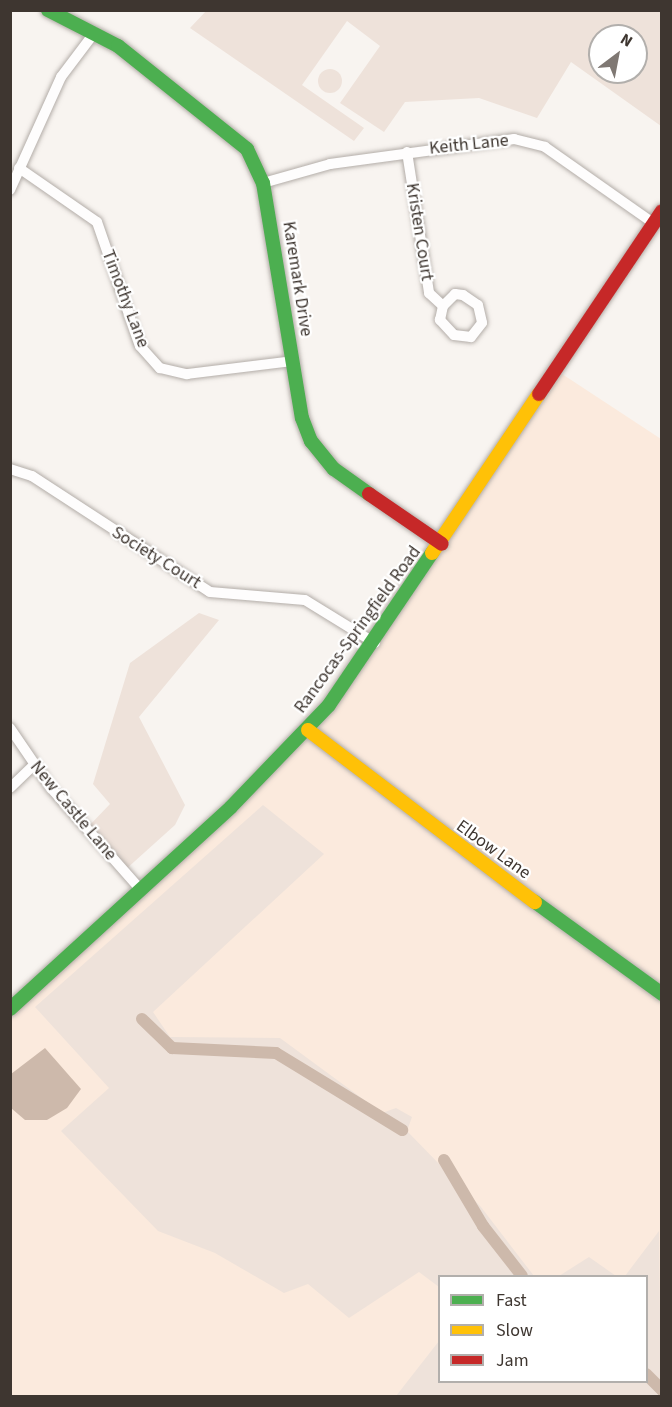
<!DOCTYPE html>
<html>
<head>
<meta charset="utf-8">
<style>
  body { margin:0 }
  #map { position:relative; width:672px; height:1407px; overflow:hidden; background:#f8f4f0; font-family:"Source Sans 3",sans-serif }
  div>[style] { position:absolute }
  .built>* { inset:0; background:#fbeadd }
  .green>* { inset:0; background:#eee2da }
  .round { border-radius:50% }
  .water>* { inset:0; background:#cdb9ab }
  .canal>* { height:12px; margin:-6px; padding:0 6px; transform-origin:6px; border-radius:6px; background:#cdb9ab }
  .roads { filter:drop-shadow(0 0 2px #b3ada8) drop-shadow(0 0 2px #b3ada8) }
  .street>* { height:10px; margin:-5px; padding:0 5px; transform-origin:5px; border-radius:5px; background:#fefdfd }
  .fast>* { height:14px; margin:-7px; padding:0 7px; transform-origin:7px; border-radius:7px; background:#4caf50 }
  .slow>* { height:14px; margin:-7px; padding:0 7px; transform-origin:7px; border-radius:7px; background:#ffc107 }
  .jam>* { height:14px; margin:-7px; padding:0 7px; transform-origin:7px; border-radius:7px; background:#c62828 }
  span { translate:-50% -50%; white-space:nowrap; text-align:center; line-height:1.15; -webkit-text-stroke:4.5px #fff; paint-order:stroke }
  .street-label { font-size:18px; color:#3e3630 }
  .frame { position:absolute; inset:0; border:12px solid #3e3630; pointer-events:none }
  .legend { position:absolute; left:438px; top:1275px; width:210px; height:108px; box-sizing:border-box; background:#fff; border:2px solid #b2afac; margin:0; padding:8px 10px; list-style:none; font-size:18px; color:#3e3630 }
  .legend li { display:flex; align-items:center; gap:12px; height:30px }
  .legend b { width:30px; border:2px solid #b2afac }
  .north { position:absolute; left:588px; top:24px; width:60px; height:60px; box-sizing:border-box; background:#fff; border:2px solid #b2afac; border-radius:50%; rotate:32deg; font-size:16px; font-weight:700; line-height:24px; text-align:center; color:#3e3630 }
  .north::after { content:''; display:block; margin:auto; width:21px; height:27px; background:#7f7873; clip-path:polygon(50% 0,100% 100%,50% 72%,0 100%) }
</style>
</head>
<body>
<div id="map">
  <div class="built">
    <i style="clip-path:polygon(evenodd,556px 370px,661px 439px,661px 1396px,11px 1396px,11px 1009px,287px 753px,556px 370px,440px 1276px,646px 1276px,646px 1382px,440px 1382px,440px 1276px)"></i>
  </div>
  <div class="green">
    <i style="clip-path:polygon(evenodd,207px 10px,661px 11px,661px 126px,571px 62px,537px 118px,479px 98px,405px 102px,384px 132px,340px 103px,380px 46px,347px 21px,302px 85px,364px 128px,354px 141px,190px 28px,207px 10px,600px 36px,636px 36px,636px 72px,600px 72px,600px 36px)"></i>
    <i class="round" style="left:318px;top:69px;width:24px;height:24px"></i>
    <i style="clip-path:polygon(199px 613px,219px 620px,139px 717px,185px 805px,175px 825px,125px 870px,87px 828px,110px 804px,93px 784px,130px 663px)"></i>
    <i style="clip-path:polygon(263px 805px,324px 854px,153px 1012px,170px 1037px,280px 1038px,382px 1113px,396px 1108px,412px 1117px,407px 1131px,481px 1207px,534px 1276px,440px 1276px,439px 1287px,419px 1272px,349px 1318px,308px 1284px,284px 1293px,215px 1253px,158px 1231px,61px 1131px,109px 1088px,35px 1007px)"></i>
    <i style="clip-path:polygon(659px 1231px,661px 1396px,396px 1396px,439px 1341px,440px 1382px,646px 1382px,646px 1276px,625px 1276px)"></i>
    <i style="clip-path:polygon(589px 1257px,616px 1276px,559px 1276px)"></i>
  </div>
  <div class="water">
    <i style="clip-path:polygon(45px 1048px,81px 1089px,67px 1108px,47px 1120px,25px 1120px,11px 1108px,11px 1074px)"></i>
  </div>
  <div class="canal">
    <i style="left:142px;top:1019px;width:42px;rotate:44deg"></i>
    <i style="left:172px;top:1048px;width:104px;rotate:2.8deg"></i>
    <i style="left:276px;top:1053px;width:148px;rotate:31.4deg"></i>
    <i style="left:444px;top:1160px;width:77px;rotate:59.4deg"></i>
    <i style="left:483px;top:1226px;width:63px;rotate:52deg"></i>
    <i style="left:646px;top:1374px;width:23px;rotate:45deg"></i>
  </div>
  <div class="roads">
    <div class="street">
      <i style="left:407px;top:152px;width:143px;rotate:81.1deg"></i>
      <i style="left:429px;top:293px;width:19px;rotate:43deg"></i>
      <i style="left:443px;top:306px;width:17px;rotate:-45deg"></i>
      <i style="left:455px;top:294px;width:8px;rotate:7deg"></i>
      <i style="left:463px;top:295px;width:18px;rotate:34deg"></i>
      <i style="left:478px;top:305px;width:18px;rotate:77deg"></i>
      <i style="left:482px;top:323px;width:18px;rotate:128deg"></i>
      <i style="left:471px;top:337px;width:17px;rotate:-173deg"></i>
      <i style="left:454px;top:335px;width:21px;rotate:-133deg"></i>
      <i style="left:440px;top:320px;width:14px;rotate:-78deg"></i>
      <i style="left:19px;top:168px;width:95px;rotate:34.7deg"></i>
      <i style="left:97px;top:222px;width:131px;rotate:70.9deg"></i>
      <i style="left:140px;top:346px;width:30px;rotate:48deg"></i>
      <i style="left:160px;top:368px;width:28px;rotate:13deg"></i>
      <i style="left:187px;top:374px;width:107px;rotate:-7deg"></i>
      <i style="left:263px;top:183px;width:70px;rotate:-15.8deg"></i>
      <i style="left:330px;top:164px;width:186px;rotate:-7.7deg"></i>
      <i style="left:514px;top:139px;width:32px;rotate:14deg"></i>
      <i style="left:545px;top:147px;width:132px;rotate:35.1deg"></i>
      <i style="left:10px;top:190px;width:124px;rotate:-65.7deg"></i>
      <i style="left:61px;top:77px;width:56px;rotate:-52.9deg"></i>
      <i style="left:10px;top:469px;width:23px;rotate:18deg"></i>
      <i style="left:32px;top:476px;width:212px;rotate:33.1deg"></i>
      <i style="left:210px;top:592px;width:95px;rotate:4.8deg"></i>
      <i style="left:305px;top:600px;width:82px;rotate:31.6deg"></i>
      <i style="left:10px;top:728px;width:73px;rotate:55.7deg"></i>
      <i style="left:51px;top:788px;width:136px;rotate:48.6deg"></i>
      <i style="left:10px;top:788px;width:32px;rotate:-44deg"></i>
    </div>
    <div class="fast">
      <i style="left:48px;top:10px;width:79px;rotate:27.2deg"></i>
      <i style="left:118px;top:46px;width:165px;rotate:38.6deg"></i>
      <i style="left:247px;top:149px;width:38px;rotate:65deg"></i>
      <i style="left:263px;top:183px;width:238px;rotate:80.6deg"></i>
      <i style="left:302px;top:418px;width:25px;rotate:69deg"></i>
      <i style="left:311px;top:441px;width:36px;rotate:51deg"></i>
      <i style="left:334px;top:469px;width:43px;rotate:35.5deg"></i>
      <i style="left:535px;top:902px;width:157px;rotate:35.9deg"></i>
      <i style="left:10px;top:1009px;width:299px;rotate:-42.4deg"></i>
      <i style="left:231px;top:807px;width:141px;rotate:-46.1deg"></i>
      <i style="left:329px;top:705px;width:184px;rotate:-55.9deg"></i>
    </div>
    <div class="slow">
      <i style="left:432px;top:553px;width:192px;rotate:-56.1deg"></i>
      <i style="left:308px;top:730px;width:285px;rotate:37.2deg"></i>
    </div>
    <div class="jam">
      <i style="left:539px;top:394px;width:220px;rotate:-56.1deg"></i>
      <i style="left:369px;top:494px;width:88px;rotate:34.4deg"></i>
    </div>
  </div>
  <div class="street-label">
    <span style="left:469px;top:145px;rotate:-6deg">Keith Lane</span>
    <span style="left:419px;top:232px;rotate:81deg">Kristen Court</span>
    <span style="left:297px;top:279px;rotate:81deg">Karemark Drive</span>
    <span style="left:125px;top:299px;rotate:69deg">Timothy Lane</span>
    <span style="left:156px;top:558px;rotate:32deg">Society Court</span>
    <span style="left:358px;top:630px;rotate:-54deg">Rancocas-Springfield Road</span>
    <span style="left:73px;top:811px;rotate:50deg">New Castle Lane</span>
    <span style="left:493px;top:850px;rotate:36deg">Elbow Lane</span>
  </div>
  <div class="frame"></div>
  <ul class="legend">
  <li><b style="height:8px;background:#4caf50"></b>Fast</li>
  <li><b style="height:8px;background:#ffc107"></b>Slow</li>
  <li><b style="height:8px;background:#c62828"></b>Jam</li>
  </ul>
  <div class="north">N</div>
</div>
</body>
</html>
